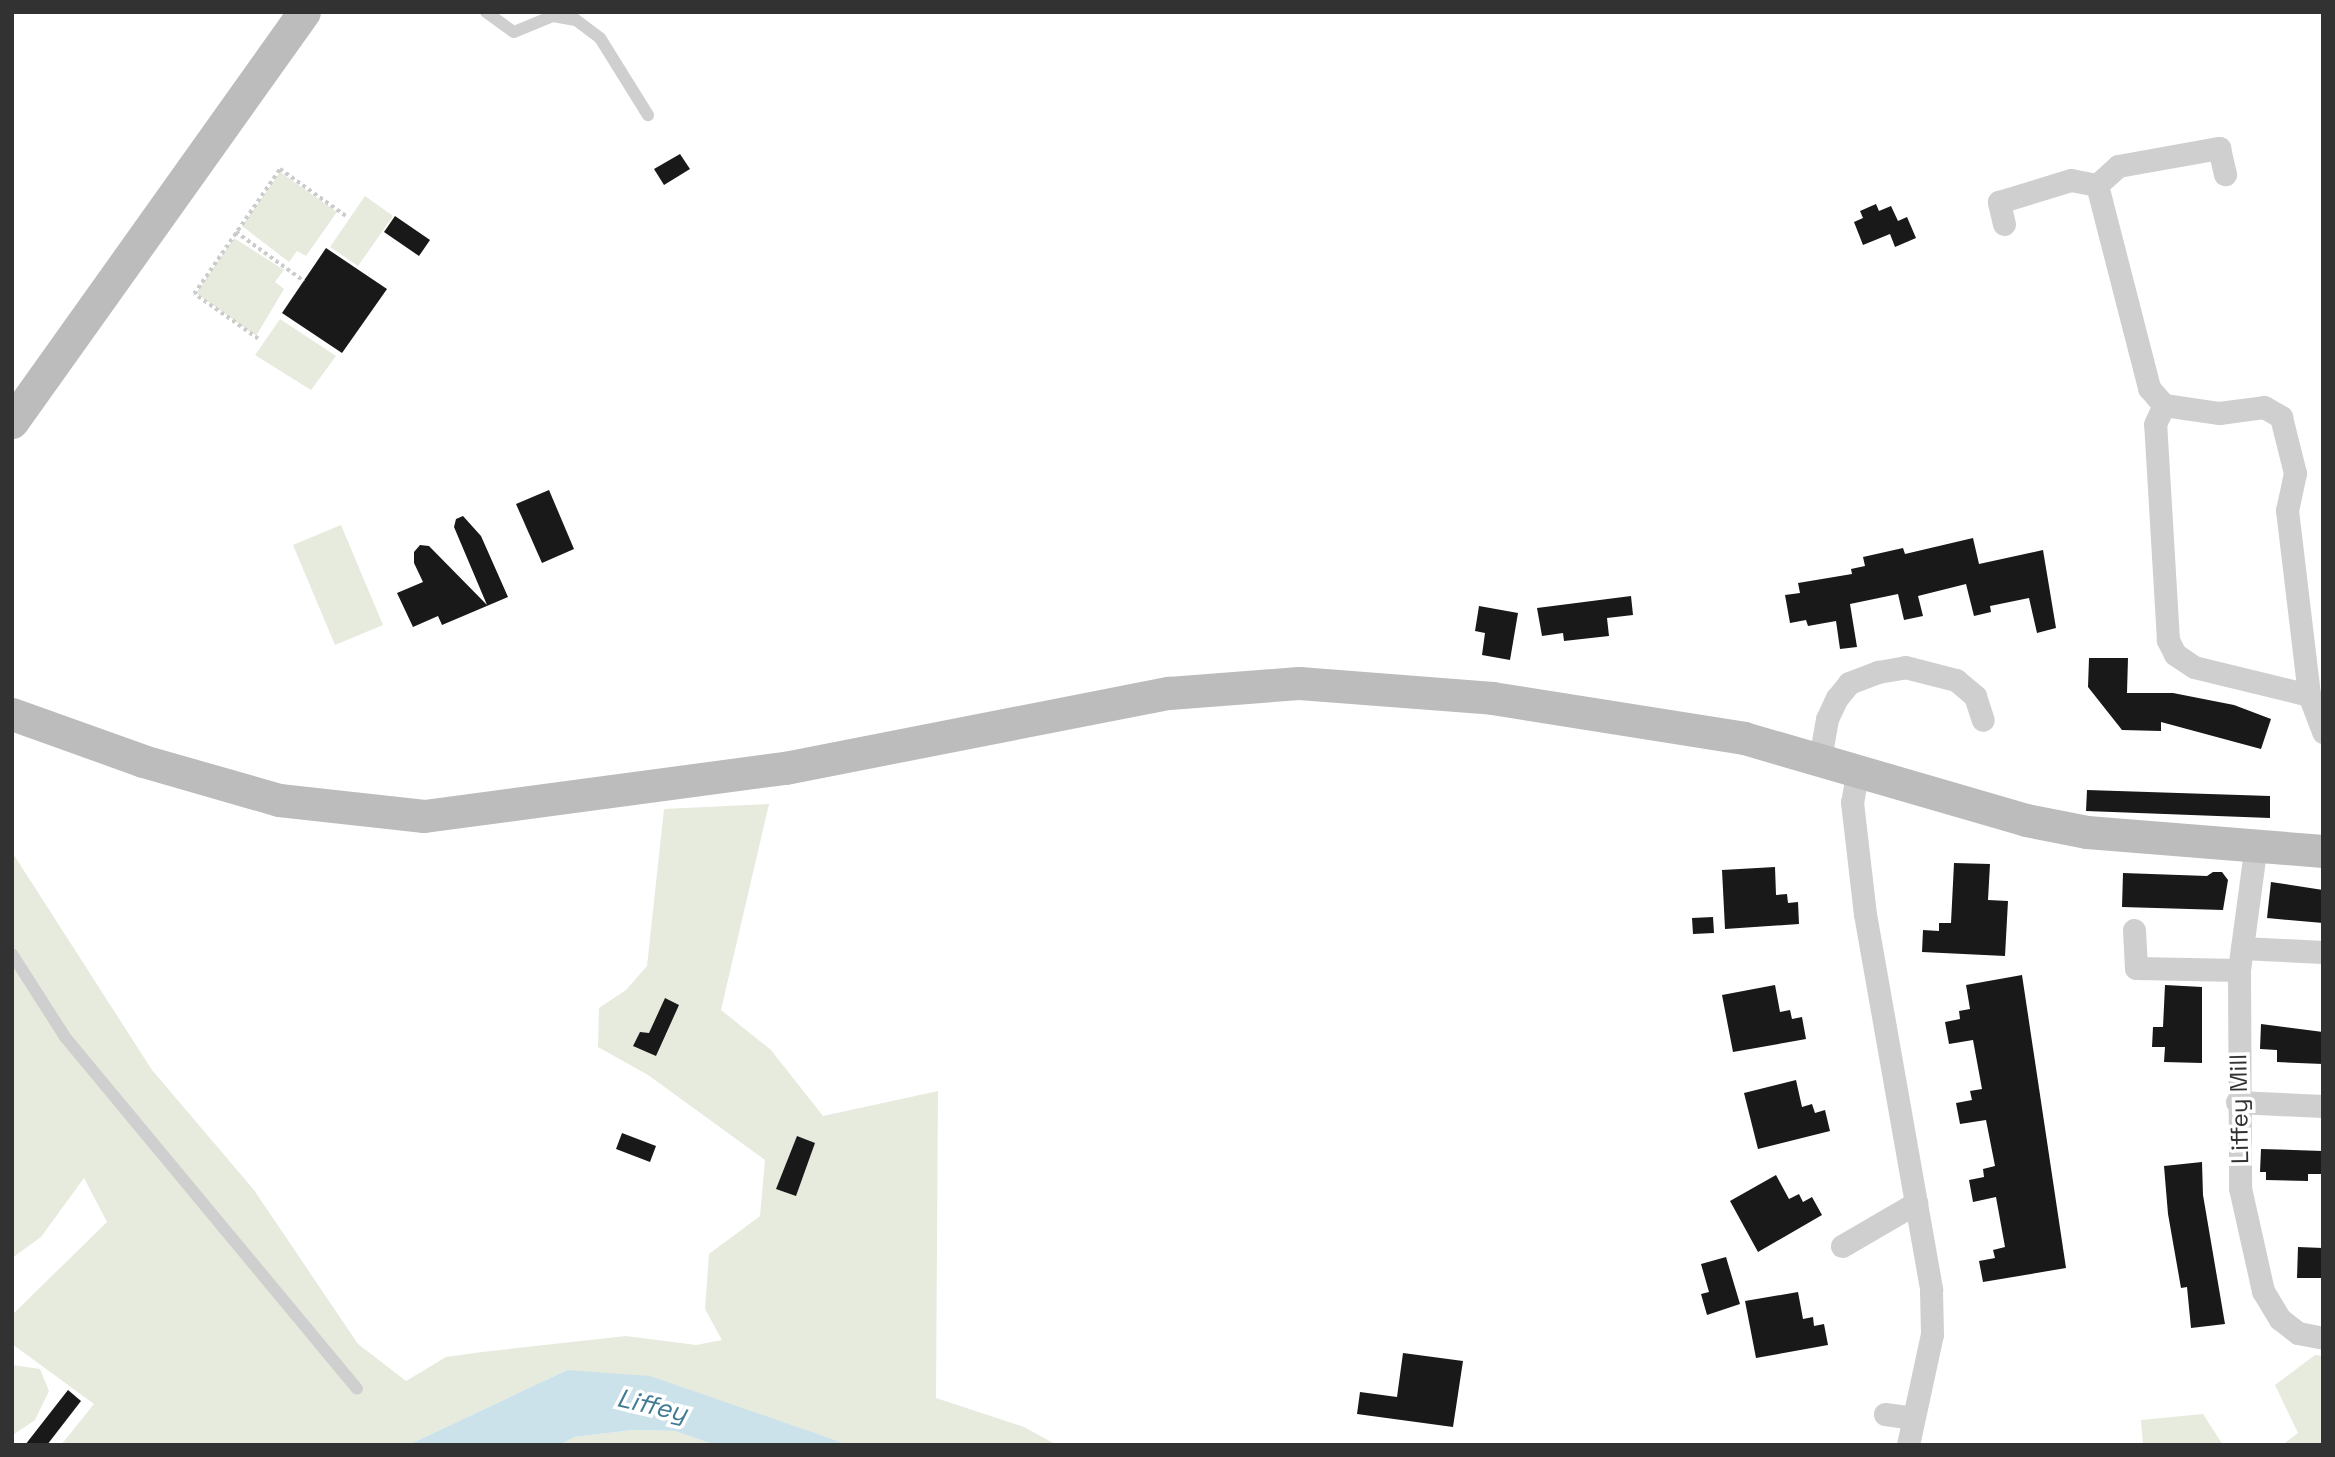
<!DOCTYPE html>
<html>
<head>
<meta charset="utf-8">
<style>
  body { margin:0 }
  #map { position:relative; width:2335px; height:1457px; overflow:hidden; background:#fff; font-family:"Space Grotesk",sans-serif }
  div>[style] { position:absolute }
  .green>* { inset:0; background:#e6ebde }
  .water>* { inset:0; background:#cce2eb }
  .building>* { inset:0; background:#191919 }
  .path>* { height:3.5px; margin-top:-1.75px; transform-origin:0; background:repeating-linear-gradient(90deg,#ccc 0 3.5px,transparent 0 7px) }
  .service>* { height:12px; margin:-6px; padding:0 6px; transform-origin:6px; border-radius:6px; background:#cfcfcf }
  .minor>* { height:23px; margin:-11.5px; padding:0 11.5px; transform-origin:11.5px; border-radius:11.5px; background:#cfcfcf }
  .secondary>* { height:33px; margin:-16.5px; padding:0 16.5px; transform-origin:16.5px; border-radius:16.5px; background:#bcbcbc }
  span { translate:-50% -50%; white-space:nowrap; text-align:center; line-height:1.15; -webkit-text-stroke:7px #fff; paint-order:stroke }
  .street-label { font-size:24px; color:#323232 }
  .water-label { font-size:26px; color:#417b94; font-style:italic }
  .frame { position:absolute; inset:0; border:14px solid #323232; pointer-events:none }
</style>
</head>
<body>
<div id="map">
  <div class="green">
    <i style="clip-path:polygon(280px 172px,337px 212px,306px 256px,297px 251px,289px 262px,242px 226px)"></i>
    <i style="clip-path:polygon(365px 196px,393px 216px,358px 266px,330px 247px)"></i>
    <i style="clip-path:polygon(234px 238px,284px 270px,275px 282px,284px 289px,256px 336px,196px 293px)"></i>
    <i style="clip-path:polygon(280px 319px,336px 356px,311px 390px,255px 355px)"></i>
    <i style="clip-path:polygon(341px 525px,383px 625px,335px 645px,293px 545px)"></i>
    <i style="clip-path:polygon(769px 804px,721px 1010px,771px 1050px,823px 1116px,938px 1091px,936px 1398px,1024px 1427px,1057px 1445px,849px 1445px,725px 1404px,567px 1370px,408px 1445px,61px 1445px,94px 1404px,12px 1344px,12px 1315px,107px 1222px,84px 1178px,41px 1237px,12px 1258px,12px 852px,152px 1070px,254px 1190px,358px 1344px,406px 1381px,446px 1357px,482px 1352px,626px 1336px,696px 1345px,722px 1340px,705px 1309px,709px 1254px,760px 1216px,765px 1160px,648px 1075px,598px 1047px,599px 1008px,626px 990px,647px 966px,664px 809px)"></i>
    <i style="clip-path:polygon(2315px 1355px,2323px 1356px,2323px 1445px,2282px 1445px,2298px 1433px,2275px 1385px)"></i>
    <i style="clip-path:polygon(12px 1365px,40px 1369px,49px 1391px,35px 1420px,13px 1435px)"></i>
    <i style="clip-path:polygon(2203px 1414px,2223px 1445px,2143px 1445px,2141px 1420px)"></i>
    <i style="clip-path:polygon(633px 1430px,675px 1431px,715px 1445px,559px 1445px,573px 1437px)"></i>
  </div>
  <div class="water">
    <i style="clip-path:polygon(567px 1370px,650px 1376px,849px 1445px,715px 1445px,675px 1431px,633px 1430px,574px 1437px,559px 1445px,408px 1445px)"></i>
  </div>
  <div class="building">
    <i style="clip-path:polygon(680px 154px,690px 169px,664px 185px,654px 169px)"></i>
    <i style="clip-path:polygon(1876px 204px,1879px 211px,1891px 206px,1898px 221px,1907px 217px,1916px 238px,1895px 247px,1890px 234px,1863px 245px,1854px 222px,1863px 218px,1860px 211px)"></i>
    <i style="clip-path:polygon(395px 216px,430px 240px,419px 256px,384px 232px)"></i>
    <i style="clip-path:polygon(326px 248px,387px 289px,342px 353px,282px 313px)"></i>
    <i style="clip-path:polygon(549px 490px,574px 549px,542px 563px,516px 504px)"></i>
    <i style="clip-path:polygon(463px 516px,481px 536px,508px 597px,442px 625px,438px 616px,413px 627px,397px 593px,423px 582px,414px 563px,414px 552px,420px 545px,429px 546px,487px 605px,454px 527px,456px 519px)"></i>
    <i style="clip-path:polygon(1973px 538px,1979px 564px,2043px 550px,2056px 628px,2037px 633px,2029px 598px,1990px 606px,1991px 612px,1974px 616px,1966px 584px,1918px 596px,1923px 616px,1904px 620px,1898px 594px,1850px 604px,1857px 647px,1840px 649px,1836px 621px,1808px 626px,1806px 620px,1790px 623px,1785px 595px,1800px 593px,1798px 583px,1852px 574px,1851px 569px,1865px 566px,1863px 557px,1903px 548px,1905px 554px)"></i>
    <i style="clip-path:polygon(1631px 596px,1633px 615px,1607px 618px,1609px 636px,1564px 641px,1563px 633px,1542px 636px,1537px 608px)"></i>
    <i style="clip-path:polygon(1479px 606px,1518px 613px,1510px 660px,1482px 655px,1485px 633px,1475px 631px)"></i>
    <i style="clip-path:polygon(2089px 658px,2128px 658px,2127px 693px,2173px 693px,2234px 705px,2271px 719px,2261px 749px,2161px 722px,2161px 731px,2122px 730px,2088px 687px)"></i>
    <i style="clip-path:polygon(2087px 790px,2270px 796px,2270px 818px,2086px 811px)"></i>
    <i style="clip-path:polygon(1954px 863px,1990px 864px,1988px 900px,2008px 901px,2005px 956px,1922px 952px,1923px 930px,1939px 931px,1939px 923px,1951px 923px)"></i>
    <i style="clip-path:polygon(1775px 867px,1776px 895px,1787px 894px,1788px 903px,1798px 902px,1799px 924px,1725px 929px,1722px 870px)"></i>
    <i style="clip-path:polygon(2213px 872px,2222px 872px,2228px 880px,2223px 910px,2122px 907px,2123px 873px,2207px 876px)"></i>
    <i style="clip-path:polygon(2271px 882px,2323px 890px,2323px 923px,2267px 918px)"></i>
    <i style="clip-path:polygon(1713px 917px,1714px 933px,1693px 934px,1692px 918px)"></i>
    <i style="clip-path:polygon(2022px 975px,2066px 1268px,1983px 1282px,1979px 1261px,1995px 1258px,1993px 1250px,2005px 1247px,1996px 1197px,1973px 1202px,1969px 1180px,1984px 1177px,1983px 1169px,1995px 1166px,1986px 1120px,1960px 1124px,1956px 1103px,1972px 1100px,1970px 1091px,1982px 1089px,1973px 1040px,1949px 1044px,1945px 1022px,1960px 1019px,1959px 1011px,1970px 1009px,1966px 985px)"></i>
    <i style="clip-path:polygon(1775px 985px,1780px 1012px,1790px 1010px,1792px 1019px,1802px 1017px,1806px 1039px,1733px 1052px,1722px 995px)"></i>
    <i style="clip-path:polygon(2165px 985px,2202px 987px,2202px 1063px,2164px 1062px,2165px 1047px,2152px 1047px,2153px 1027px,2163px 1027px)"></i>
    <i style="clip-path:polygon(665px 998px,679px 1005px,656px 1056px,633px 1046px,640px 1032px,649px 1033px)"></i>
    <i style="clip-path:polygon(2261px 1024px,2323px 1032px,2323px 1064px,2277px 1062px,2277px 1050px,2260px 1049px)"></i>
    <i style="clip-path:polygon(1796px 1080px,1802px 1107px,1812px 1104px,1815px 1113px,1825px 1110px,1830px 1131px,1758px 1149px,1744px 1093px)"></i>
    <i style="clip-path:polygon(622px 1133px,656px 1146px,650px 1162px,616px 1149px)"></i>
    <i style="clip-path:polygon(797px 1136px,815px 1143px,796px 1196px,776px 1189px)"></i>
    <i style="clip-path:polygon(2261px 1149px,2323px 1151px,2323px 1174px,2308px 1174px,2308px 1181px,2266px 1180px,2266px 1172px,2260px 1172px)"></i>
    <i style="clip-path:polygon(2202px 1162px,2203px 1195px,2225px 1324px,2191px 1328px,2187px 1287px,2181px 1288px,2168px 1214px,2164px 1166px)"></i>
    <i style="clip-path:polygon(1776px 1175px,1789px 1199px,1799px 1194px,1803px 1202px,1812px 1197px,1822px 1215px,1758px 1252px,1730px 1201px)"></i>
    <i style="clip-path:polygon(2298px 1247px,2323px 1248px,2323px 1278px,2297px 1278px)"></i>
    <i style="clip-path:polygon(1726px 1257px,1740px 1304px,1707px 1315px,1701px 1294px,1709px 1292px,1701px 1264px)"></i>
    <i style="clip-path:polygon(1798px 1292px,1803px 1319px,1813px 1317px,1814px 1326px,1824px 1324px,1828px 1345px,1756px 1358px,1745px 1301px)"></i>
    <i style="clip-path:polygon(1403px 1353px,1463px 1361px,1453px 1427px,1357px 1414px,1360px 1392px,1397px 1397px)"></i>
    <i style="clip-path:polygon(68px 1390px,81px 1401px,47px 1445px,25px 1445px)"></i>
  </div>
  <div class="path">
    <i style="left:236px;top:232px;width:84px;rotate:35.8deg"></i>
    <i style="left:258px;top:339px;width:78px;rotate:-144.9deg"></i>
    <i style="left:194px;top:294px;width:152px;rotate:-55.5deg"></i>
    <i style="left:280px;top:169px;width:81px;rotate:35.5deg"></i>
  </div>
  <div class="service">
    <i style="left:486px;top:12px;width:34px;rotate:36deg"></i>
    <i style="left:514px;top:32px;width:42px;rotate:-22.3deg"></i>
    <i style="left:553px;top:16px;width:23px;rotate:10deg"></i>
    <i style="left:576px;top:20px;width:30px;rotate:37deg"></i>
    <i style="left:600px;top:38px;width:91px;rotate:58.1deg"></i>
    <i style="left:12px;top:954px;width:98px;rotate:57.4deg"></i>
    <i style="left:65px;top:1037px;width:457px;rotate:50.3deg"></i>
  </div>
  <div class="minor">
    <i style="left:2097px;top:185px;width:210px;rotate:75.6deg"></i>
    <i style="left:2149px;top:388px;width:23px;rotate:49deg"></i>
    <i style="left:2097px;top:185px;width:28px;rotate:-42deg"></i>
    <i style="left:2118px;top:166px;width:103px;rotate:-10.1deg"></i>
    <i style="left:2219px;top:148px;width:27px;rotate:77deg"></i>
    <i style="left:2004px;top:224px;width:23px;rotate:-103deg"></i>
    <i style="left:1999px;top:202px;width:75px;rotate:-17deg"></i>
    <i style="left:2071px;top:180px;width:26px;rotate:11deg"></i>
    <i style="left:2309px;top:695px;width:118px;rotate:-166.3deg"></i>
    <i style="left:2194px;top:667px;width:23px;rotate:-146deg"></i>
    <i style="left:2175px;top:654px;width:16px;rotate:-117deg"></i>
    <i style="left:2168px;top:640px;width:216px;rotate:-93.4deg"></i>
    <i style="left:2155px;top:424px;width:21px;rotate:-65deg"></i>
    <i style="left:2164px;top:405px;width:56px;rotate:8.3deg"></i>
    <i style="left:2219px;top:413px;width:45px;rotate:-7.6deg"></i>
    <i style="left:2264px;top:407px;width:20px;rotate:30deg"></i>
    <i style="left:2281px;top:417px;width:58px;rotate:76deg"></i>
    <i style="left:2295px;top:473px;width:38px;rotate:102deg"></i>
    <i style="left:2287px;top:510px;width:186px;rotate:83.2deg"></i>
    <i style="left:2309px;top:695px;width:40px;rotate:69deg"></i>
    <i style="left:1820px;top:759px;width:41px;rotate:-80.1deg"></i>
    <i style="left:1827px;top:719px;width:23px;rotate:-65deg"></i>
    <i style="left:1837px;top:698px;width:19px;rotate:-51deg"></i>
    <i style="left:1849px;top:683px;width:31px;rotate:-21deg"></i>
    <i style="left:1878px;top:672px;width:27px;rotate:-10deg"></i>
    <i style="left:1905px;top:667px;width:53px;rotate:14.3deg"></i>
    <i style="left:1956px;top:680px;width:25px;rotate:40deg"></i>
    <i style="left:1975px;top:696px;width:25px;rotate:72deg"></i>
    <i style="left:1858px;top:769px;width:34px;rotate:100deg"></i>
    <i style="left:1852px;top:802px;width:113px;rotate:83.4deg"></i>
    <i style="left:1865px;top:914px;width:382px;rotate:80deg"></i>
    <i style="left:1931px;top:1290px;width:44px;rotate:88.7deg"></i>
    <i style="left:1932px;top:1334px;width:114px;rotate:102.2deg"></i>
    <i style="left:2256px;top:844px;width:127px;rotate:97.7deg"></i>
    <i style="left:2239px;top:970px;width:218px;rotate:89.7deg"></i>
    <i style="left:2240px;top:1188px;width:106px;rotate:77.4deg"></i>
    <i style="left:2263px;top:1291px;width:33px;rotate:59deg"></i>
    <i style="left:2280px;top:1319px;width:23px;rotate:38deg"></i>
    <i style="left:2298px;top:1333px;width:25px;rotate:11deg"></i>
    <i style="left:2134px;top:930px;width:38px;rotate:87deg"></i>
    <i style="left:2136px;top:968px;width:103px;rotate:1.1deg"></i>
    <i style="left:2242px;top:948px;width:81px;rotate:2.8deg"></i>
    <i style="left:2237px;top:1102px;width:86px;rotate:2.7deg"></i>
    <i style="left:1842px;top:1246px;width:86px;rotate:-30.2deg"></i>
    <i style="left:1885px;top:1414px;width:27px;rotate:8deg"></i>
  </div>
  <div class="secondary">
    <i style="left:12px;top:422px;width:503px;rotate:-54.54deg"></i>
    <i style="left:12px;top:714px;width:139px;rotate:19.7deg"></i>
    <i style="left:143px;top:761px;width:141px;rotate:16deg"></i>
    <i style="left:279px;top:800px;width:146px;rotate:6.3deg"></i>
    <i style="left:424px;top:816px;width:364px;rotate:-7.6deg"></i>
    <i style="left:785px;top:768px;width:391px;rotate:-11.1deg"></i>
    <i style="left:1169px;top:693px;width:130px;rotate:-4.4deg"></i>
    <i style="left:1299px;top:683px;width:194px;rotate:4.4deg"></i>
    <i style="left:1492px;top:698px;width:255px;rotate:9deg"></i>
    <i style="left:1744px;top:738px;width:294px;rotate:16.2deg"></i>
    <i style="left:2026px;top:820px;width:62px;rotate:11.1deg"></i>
    <i style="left:2087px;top:832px;width:237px;rotate:4.6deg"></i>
  </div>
  <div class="street-label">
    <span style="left:2239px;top:1109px;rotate:-91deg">Liffey Mill</span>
  </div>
  <div class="water-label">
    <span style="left:652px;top:1406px;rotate:13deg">Liffey</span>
  </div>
  <div class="frame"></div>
</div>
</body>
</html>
